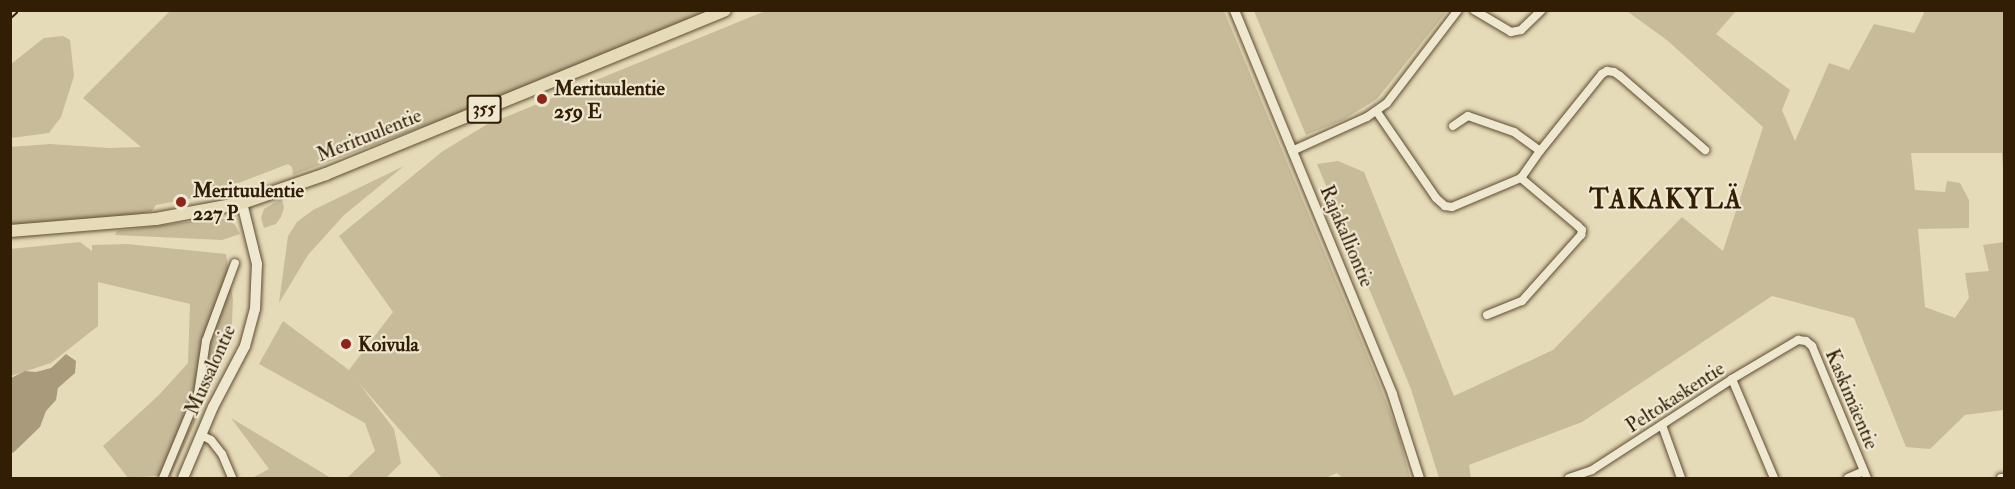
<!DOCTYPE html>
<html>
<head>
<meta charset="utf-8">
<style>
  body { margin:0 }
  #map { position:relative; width:2015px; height:489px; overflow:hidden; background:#e6dbb8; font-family:"IM FELL Double Pica",serif }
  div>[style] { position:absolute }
  .green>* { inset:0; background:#c7bb9a }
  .water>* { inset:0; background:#a99a7b }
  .roads { filter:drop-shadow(0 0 2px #5f4c32) drop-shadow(0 0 2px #5f4c32) }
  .minor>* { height:8px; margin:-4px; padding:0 4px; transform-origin:4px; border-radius:4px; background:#efe8d1 }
  .tertiary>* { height:9px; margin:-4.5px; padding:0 4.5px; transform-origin:4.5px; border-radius:4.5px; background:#efe8d1 }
  .secondary>* { height:10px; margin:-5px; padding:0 5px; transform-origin:5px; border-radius:5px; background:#efe8d1 }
  .primary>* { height:12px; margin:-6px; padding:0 6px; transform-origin:6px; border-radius:6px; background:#e6dbb8 }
  .rail>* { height:2px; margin-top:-1px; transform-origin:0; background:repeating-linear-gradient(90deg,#321d05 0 10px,transparent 0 20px) }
  .dots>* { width:16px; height:16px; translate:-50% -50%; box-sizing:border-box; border:3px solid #efe8d1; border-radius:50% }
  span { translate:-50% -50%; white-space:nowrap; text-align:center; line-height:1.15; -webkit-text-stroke:4.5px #efe8d1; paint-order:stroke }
  .shield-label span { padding:2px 4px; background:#efe8d1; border:2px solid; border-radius:4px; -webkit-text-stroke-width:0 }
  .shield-label { font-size:18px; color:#321d05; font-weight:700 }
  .poi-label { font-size:20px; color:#321d05; font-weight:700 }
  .left { translate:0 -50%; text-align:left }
  .street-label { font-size:20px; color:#321d05 }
  .district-label { font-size:26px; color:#321d05; font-weight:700; letter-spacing:1.5px }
  .frame { position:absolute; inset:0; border:12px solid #321d05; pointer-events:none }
</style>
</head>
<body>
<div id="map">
  <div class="green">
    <i style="clip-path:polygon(170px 11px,708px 11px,468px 110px,293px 175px,292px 167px,288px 164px,205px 196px,156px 205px,152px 211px,136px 215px,11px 226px,10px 147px,50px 144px,109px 148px,141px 147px,83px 98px)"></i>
    <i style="clip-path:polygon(765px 11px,1224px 11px,1378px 381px,1399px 435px,1410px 478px,1342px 478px,1337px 473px,1326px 478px,442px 478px,358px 382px,394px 429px,401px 463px,386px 478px,347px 478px,375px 451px,365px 423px,259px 364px,283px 321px,349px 370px,393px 312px,339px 236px,443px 151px,486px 125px)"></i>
    <i style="clip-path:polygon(1254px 11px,1447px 11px,1377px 99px,1343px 120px,1306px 135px)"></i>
    <i style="clip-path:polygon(1627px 11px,1736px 11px,1716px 34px,1790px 90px,1782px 110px,1795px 141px,1829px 63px,1849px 70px,1874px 24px,1914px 33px,1925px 11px,2004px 11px,2004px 184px,2002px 153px,1911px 153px,1915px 190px,1945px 192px,1947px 181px,1960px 183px,1969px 200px,1969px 228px,1918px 229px,1925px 307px,1955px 318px,1969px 298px,1965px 273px,1989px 271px,1983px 245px,2004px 242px,2004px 410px,1965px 415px,1930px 449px,1906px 447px,1854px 318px,1772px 296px,1582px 422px,1469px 465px,1471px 478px,1439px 478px,1411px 389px,1317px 164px,1338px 161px,1364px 172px,1454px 396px,1553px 350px,1682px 217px,1723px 251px,1763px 127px,1668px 41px)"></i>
    <i style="clip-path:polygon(63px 36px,70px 40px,74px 76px,61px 117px,49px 133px,11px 138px,11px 64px,44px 38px)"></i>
    <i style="clip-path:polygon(404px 166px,344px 215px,308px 255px,279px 303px,288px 236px,297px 222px,313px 210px)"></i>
    <i style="clip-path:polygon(282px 198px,284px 208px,281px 217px,276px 224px,264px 228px,261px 218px,264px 209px)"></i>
    <i style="clip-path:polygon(217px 218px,227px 219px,235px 225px,240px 234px,222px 240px,115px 235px,117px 231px)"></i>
    <i style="clip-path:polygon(80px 242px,92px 251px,92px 245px,127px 244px,226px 254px,233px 300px,231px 344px,171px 475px,174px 478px,170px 478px,170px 475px,128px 478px,103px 446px,158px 396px,188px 363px,190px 304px,98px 282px,98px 326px,51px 363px,11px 376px,10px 249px)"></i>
    <i style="clip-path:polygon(231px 418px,331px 478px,252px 478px,269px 469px)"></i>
  </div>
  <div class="water">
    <i style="clip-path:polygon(66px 354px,76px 361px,75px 373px,58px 388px,56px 400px,46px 411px,40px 427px,13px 453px,10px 451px,11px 378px,25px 371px,36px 372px,51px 368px)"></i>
  </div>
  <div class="roads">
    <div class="minor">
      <i style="left:1474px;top:10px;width:43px;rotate:30.7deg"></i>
      <i style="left:1511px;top:32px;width:10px;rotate:-11deg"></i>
      <i style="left:1521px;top:30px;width:29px;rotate:-44deg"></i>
      <i style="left:1377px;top:112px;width:104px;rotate:55.5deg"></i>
      <i style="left:1436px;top:198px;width:12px;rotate:42deg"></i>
      <i style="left:1445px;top:206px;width:7px;rotate:8deg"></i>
      <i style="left:1452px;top:207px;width:75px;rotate:-22.8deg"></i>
      <i style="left:1521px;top:178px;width:33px;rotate:-55deg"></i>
      <i style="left:1540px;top:151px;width:99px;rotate:-51.2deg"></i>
      <i style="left:1602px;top:74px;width:6px;rotate:-31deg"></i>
      <i style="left:1607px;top:71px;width:7px;rotate:8deg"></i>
      <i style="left:1614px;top:72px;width:7px;rotate:34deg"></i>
      <i style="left:1620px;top:76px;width:113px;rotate:41deg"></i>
      <i style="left:1453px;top:126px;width:18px;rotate:-34deg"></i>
      <i style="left:1468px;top:116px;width:49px;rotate:19.2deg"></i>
      <i style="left:1514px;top:132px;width:32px;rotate:36deg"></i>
      <i style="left:1292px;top:151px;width:82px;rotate:-24.4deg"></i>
      <i style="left:1367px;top:117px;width:24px;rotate:-35deg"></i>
      <i style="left:1387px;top:103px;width:117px;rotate:-52.6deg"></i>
      <i style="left:1487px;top:315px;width:38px;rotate:-22deg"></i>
      <i style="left:1522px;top:301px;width:89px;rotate:-48.2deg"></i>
      <i style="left:1581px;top:235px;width:5px;rotate:-79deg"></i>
      <i style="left:1582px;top:230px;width:6px;rotate:-135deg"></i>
      <i style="left:1578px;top:226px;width:75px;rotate:-139.9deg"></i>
      <i style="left:1732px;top:379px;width:108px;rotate:67deg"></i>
      <i style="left:1662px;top:425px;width:56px;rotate:70.3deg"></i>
      <i style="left:201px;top:435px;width:11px;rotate:27deg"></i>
      <i style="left:211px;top:440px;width:18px;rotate:52deg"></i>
      <i style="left:222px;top:454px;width:26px;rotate:67deg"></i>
      <i style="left:163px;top:478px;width:91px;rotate:-67.4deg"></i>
      <i style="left:198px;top:394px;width:54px;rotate:-81.4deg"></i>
      <i style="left:206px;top:341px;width:83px;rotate:-69.6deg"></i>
      <i style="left:1569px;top:478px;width:24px;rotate:-19deg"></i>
      <i style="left:1592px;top:470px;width:167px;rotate:-33deg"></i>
      <i style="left:1732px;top:379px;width:77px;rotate:-30.6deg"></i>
      <i style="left:1798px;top:340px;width:8px;rotate:7deg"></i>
      <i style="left:1806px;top:341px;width:8px;rotate:40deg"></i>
      <i style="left:1812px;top:346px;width:143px;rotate:67.4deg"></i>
      <i style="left:1848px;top:478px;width:17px;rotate:-24deg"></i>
      <i style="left:2001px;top:478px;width:3px"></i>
    </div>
    <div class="tertiary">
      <i style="left:1234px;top:10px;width:415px;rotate:67.6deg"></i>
      <i style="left:1392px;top:394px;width:88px;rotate:72.2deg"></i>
    </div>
    <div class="secondary">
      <i style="left:183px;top:478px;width:77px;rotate:-67.1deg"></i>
      <i style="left:213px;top:407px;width:69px;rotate:-62.3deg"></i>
      <i style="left:245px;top:346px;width:38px;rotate:-75deg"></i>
      <i style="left:255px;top:309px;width:45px;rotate:-87.5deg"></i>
      <i style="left:257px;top:264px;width:63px;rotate:-103.8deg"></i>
    </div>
    <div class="primary">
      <i style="left:10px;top:231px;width:146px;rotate:-4.7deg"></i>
      <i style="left:156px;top:219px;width:87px;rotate:-10.5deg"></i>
      <i style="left:242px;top:203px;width:89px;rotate:-19deg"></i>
      <i style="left:326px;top:174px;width:431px;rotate:-22.3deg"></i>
    </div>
  </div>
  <div class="rail">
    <i style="left:10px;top:19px;width:13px;rotate:-42deg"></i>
  </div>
  <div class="dots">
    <i style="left:542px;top:99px;background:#8f2418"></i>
    <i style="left:181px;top:202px;background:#8f2418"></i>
    <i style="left:346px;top:344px;background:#8f2418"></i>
  </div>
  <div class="shield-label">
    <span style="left:484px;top:109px">355</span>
  </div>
  <div class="poi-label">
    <span class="left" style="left:554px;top:100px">Merituulentie<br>259 E</span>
    <span class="left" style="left:193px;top:202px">Merituulentie<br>227 P</span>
    <span class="left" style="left:358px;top:344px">Koivula</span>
  </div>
  <div class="street-label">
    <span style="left:369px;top:135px;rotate:-22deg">Merituulentie</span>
    <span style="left:1347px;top:236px;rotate:67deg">Rajakalliontie</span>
    <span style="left:210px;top:370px;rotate:-66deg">Mussalontie</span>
    <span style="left:1675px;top:397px;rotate:-33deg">Peltokaskentie</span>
    <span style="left:1852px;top:399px;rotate:67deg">Kaskimäentie</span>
  </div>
  <div class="district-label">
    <span style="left:1666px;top:201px">TAKAKYLÄ</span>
  </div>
  <div class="frame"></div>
</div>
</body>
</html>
